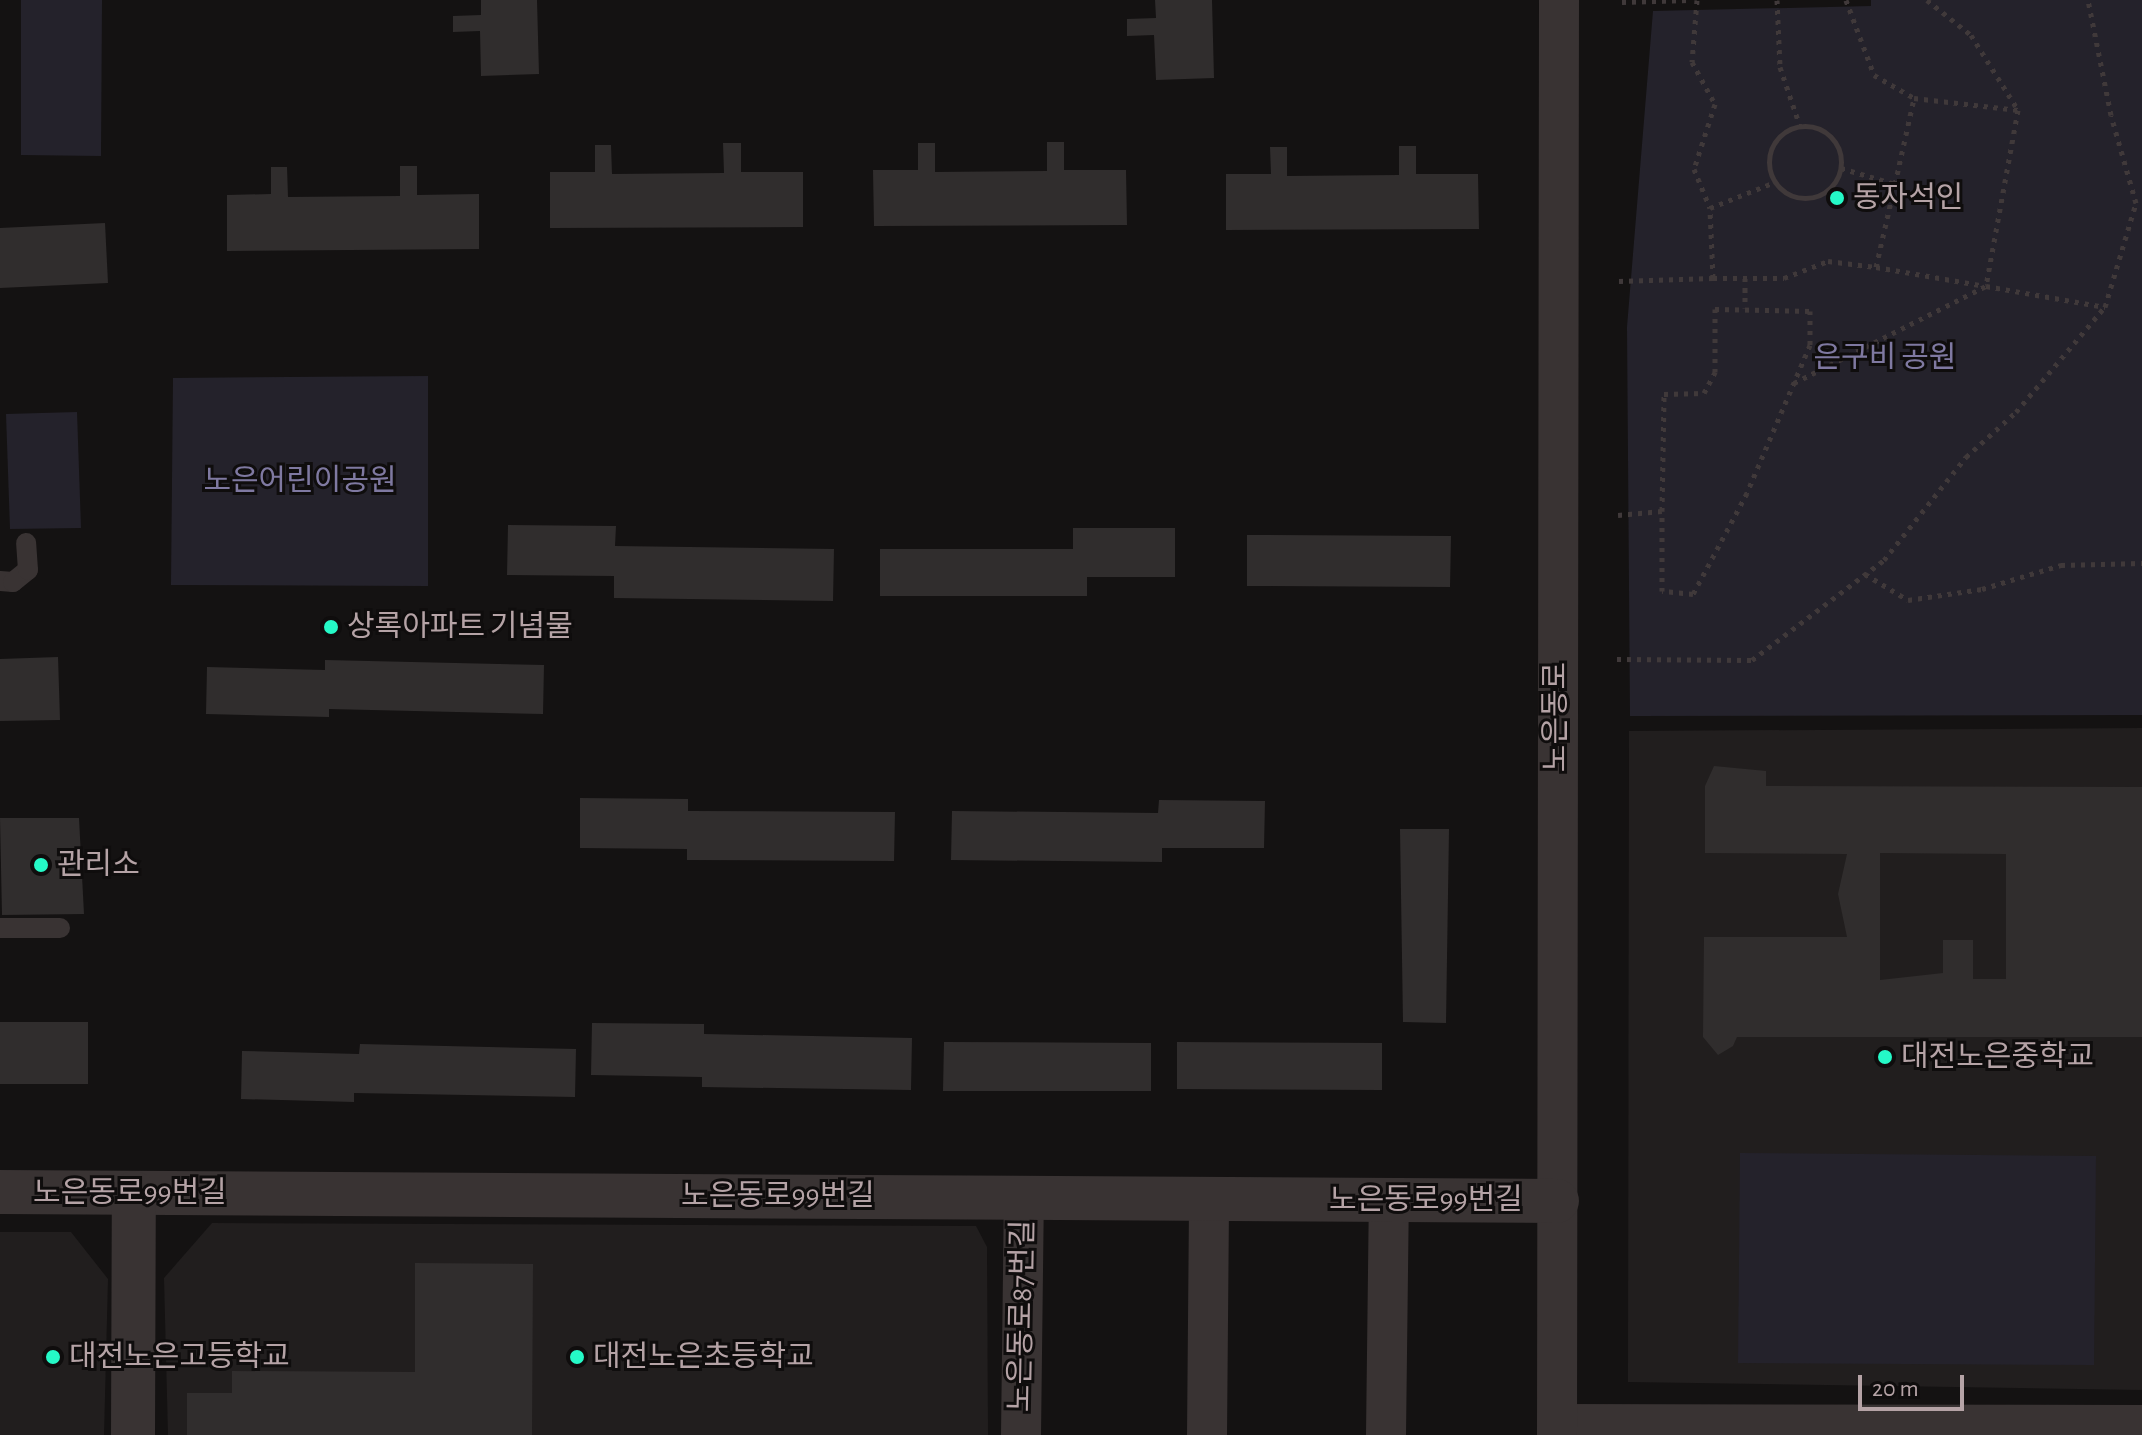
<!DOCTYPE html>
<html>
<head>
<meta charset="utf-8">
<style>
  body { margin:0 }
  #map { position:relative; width:2142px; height:1435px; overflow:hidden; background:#141212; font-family:"Alegreya Sans","Noto Sans KR",sans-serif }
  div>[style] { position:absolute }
  .built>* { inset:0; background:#211e1e }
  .green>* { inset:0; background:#24222b }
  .building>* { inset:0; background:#302d2d }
  .path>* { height:5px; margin-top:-2.5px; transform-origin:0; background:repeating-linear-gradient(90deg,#40393a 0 4px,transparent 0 10px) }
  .path>.ring { margin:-2.5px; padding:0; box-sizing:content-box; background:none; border:5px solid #40393a; border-radius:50% }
  .service>* { height:20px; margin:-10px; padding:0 10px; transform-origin:10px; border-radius:10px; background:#393333 }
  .minor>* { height:40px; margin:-20px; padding:0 20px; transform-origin:20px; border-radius:20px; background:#393333 }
  .tertiary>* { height:44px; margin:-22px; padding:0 22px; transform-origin:22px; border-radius:22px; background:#393333 }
  .dots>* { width:22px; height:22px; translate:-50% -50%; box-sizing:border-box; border:4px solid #0f0d0d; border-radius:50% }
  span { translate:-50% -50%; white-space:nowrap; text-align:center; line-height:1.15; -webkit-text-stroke:6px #0f0d0d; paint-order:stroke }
  .poi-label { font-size:30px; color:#b5a3a6 }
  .left { translate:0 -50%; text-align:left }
  .park-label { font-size:30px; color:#7f79a1 }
  .street-label { font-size:30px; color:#b5a3a6 }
  .scale { position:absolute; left:1858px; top:1375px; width:106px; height:36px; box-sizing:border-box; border:4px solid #b5a3a6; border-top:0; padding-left:10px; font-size:24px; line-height:28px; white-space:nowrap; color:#b5a3a6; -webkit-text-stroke:6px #0f0d0d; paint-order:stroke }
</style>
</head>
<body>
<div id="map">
  <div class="built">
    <i style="clip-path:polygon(2142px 728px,2142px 1390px,1628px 1382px,1629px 731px)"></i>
    <i style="clip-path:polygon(212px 1223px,976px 1226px,987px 1247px,988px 1435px,168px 1435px,164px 1278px)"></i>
    <i style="clip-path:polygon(0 1232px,71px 1232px,108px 1279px,104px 1435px,0 1435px)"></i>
  </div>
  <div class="green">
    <i style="clip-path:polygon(21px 0,102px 0,101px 156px,21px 155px)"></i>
    <i style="clip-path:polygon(1871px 0,2142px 0,2142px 715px,1630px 716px,1627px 327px,1653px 11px,1871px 6px)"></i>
    <i style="clip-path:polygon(428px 376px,428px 586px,171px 585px,173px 378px)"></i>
    <i style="clip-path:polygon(77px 412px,81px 528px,10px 529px,6px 414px)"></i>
    <i style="clip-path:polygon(1740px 1153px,2096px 1156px,2094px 1365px,1738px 1363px)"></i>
  </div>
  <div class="building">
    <i style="clip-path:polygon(481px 0,537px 0,539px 74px,481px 76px,480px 31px,453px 32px,453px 16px,481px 15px)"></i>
    <i style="clip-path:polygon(1155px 0,1212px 0,1214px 78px,1156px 80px,1154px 35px,1127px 36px,1127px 19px,1156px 18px)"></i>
    <i style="clip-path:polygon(1047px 142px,1064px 142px,1064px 170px,1126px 170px,1127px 225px,874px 226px,873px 170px,918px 170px,918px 143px,935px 143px,935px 172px,1047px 171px)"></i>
    <i style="clip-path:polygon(723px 143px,741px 143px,741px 172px,803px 172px,803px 227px,550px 228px,550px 172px,595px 172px,595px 145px,611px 145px,612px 174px,724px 173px)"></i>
    <i style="clip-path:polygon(1399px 146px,1416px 146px,1416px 174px,1478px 174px,1479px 229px,1226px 230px,1226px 174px,1271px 174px,1270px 147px,1287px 147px,1287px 176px,1399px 175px)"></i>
    <i style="clip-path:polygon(400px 166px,417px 166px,417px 195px,479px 194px,479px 249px,227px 251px,227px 195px,271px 194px,271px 167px,287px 167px,288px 197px,400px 196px)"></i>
    <i style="clip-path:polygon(105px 223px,108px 283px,0 288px,0 228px)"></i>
    <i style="clip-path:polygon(508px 525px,616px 526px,615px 546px,834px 549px,833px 601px,614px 598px,614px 576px,507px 575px)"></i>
    <i style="clip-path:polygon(1073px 528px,1175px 528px,1175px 577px,1087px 577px,1087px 596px,880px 596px,880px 549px,1073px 549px)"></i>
    <i style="clip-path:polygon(1247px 535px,1451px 536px,1450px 587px,1247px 586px)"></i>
    <i style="clip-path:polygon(58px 657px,60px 720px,0 721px,0 659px)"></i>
    <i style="clip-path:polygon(325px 660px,544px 665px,543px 714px,329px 709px,329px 717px,206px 714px,207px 667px,325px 670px)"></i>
    <i style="clip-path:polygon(evenodd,1714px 766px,1766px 771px,1766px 786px,2142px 787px,2142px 1037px,1737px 1037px,1733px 1046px,1718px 1055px,1703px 1037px,1704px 937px,1847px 937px,1838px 894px,1847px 854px,1705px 853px,1705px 786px,1714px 766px,1880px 853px,2006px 854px,2006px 979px,1973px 979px,1973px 940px,1943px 940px,1943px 973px,1880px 980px,1880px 853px)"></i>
    <i style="clip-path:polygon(580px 798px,688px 799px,688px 811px,895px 812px,894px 861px,687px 860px,687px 849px,580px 848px)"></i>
    <i style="clip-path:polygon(1159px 800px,1265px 801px,1264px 848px,1162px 848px,1162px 862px,951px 860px,952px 811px,1158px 813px)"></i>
    <i style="clip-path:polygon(0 818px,79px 818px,84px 914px,2px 915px)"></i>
    <i style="clip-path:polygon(1400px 829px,1449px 829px,1446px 1023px,1403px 1022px)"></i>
    <i style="clip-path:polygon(0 1022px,88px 1022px,88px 1084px,0 1084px)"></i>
    <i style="clip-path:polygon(592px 1023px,704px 1024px,704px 1034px,912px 1038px,911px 1090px,702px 1087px,702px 1077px,591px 1075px)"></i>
    <i style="clip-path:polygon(944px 1042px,1151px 1043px,1151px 1091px,943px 1091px)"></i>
    <i style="clip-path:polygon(1177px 1042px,1382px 1043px,1382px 1090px,1177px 1089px)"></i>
    <i style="clip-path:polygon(360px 1044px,576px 1049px,575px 1097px,354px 1093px,354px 1102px,241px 1099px,242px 1051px,359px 1054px)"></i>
    <i style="clip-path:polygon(415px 1263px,533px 1264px,532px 1435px,187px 1435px,187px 1393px,232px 1393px,232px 1371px,415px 1372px)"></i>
  </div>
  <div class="path">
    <i style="left:1697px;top:0;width:62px;rotate:94.6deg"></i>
    <i style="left:1692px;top:62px;width:48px;rotate:61.3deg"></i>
    <i style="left:1715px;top:104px;width:68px;rotate:107.9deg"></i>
    <i style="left:1694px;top:169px;width:42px;rotate:67.7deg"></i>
    <i style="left:1777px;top:0;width:67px;rotate:87.4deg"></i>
    <i style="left:1780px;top:67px;width:62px;rotate:71.3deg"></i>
    <i style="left:1846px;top:0;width:80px;rotate:69.5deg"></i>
    <i style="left:1874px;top:75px;width:46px;rotate:29.9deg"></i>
    <i style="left:1927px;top:0;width:56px;rotate:38.5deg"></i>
    <i style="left:1971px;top:35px;width:89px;rotate:57.9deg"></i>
    <i style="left:2018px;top:110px;width:179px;rotate:100.3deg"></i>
    <i style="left:1986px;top:286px;width:121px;rotate:10deg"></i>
    <i style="left:2105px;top:307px;width:109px;rotate:-73.4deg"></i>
    <i style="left:2136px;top:203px;width:91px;rotate:-105.9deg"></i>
    <i style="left:2111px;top:115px;width:117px;rotate:-101.3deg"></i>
    <i style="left:1622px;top:2px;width:67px;rotate:-1.7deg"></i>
    <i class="ring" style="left:1769px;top:126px;width:67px;height:67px"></i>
    <i style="left:1841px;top:168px;width:56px;rotate:16.5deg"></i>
    <i style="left:1895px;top:184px;width:88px;rotate:-77.5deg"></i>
    <i style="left:1914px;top:98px;width:105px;rotate:6.6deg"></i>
    <i style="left:1876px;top:267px;width:111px;rotate:9.9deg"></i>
    <i style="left:1713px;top:278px;width:71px"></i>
    <i style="left:1784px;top:278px;width:47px;rotate:-21.1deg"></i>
    <i style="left:1828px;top:261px;width:48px;rotate:7.1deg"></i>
    <i style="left:1876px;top:267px;width:85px;rotate:-77.1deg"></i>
    <i style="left:1745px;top:278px;width:30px;rotate:90deg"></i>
    <i style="left:1619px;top:281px;width:94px;rotate:-1.8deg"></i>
    <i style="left:1713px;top:278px;width:70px;rotate:-92.5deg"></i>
    <i style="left:1710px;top:208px;width:70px;rotate:-21.8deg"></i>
    <i style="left:1794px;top:383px;width:215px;rotate:-26.8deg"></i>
    <i style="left:1618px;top:515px;width:44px;rotate:-5.2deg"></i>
    <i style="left:1662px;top:511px;width:117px;rotate:-89deg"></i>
    <i style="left:1664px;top:394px;width:40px;rotate:-1.4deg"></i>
    <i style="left:1704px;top:393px;width:24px;rotate:-62deg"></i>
    <i style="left:1715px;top:372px;width:63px;rotate:-90deg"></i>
    <i style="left:1715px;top:309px;width:95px;rotate:1.2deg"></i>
    <i style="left:1810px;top:311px;width:34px;rotate:90deg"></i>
    <i style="left:1810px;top:345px;width:161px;rotate:113.1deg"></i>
    <i style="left:1747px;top:493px;width:115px;rotate:118.1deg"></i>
    <i style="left:1693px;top:594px;width:31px;rotate:-174deg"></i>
    <i style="left:1662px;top:591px;width:80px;rotate:-90deg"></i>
    <i style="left:1865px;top:574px;width:50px;rotate:31.2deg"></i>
    <i style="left:1908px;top:600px;width:75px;rotate:-8.5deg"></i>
    <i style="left:1982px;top:589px;width:83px;rotate:-16.9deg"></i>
    <i style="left:2061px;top:565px;width:81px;rotate:-1.4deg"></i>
    <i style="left:1617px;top:659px;width:135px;rotate:0.4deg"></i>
    <i style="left:1752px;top:660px;width:166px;rotate:-37.1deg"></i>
    <i style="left:1884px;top:560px;width:132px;rotate:-51.5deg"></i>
    <i style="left:1966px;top:457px;width:67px;rotate:-42deg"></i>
    <i style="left:2016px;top:412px;width:136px;rotate:-49.8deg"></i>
  </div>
  <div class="service">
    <i style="left:0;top:581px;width:13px;rotate:4deg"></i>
    <i style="left:13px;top:582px;width:19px;rotate:-39deg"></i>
    <i style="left:28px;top:570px;width:27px;rotate:-94deg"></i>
    <i style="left:0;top:928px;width:60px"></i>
  </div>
  <div class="minor">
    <i style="left:1557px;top:1424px;width:585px;rotate:0.1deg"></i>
    <i style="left:1021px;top:1435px;width:237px;rotate:-89.3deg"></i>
    <i style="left:1207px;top:1435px;width:236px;rotate:-89.5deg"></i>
    <i style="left:1386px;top:1435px;width:235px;rotate:-89.3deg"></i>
    <i style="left:1557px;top:1435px;width:1435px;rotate:-89.92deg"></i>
  </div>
  <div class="tertiary">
    <i style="left:0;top:1192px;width:1557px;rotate:0.33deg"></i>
    <i style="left:133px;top:1435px;width:242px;rotate:-89.8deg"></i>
  </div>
  <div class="dots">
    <i style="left:1837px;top:198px;background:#25f9c7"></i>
    <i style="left:331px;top:627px;background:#25f9c7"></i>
    <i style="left:41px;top:865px;background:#25f9c7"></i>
    <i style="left:1885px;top:1057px;background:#25f9c7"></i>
    <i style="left:53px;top:1357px;background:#25f9c7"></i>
    <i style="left:577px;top:1357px;background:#25f9c7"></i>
  </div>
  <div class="poi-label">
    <span class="left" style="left:1853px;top:198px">동자석인</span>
    <span class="left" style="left:347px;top:627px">상록아파트 기념물</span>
    <span class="left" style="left:57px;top:865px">관리소</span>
    <span class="left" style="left:1901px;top:1057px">대전노은중학교</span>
    <span class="left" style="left:69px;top:1357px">대전노은고등학교</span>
    <span class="left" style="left:593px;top:1357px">대전노은초등학교</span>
  </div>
  <div class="park-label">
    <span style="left:1885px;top:358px">은구비 공원</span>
    <span style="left:300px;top:481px">노은어린이공원</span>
  </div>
  <div class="street-label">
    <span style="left:1556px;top:717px;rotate:-90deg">노은동로</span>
    <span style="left:130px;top:1193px">노은동로99번길</span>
    <span style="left:778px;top:1196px">노은동로99번길</span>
    <span style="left:1426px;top:1200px">노은동로99번길</span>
    <span style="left:1022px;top:1316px;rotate:-89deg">노은동로87번길</span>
  </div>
  <div class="scale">20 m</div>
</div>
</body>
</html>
